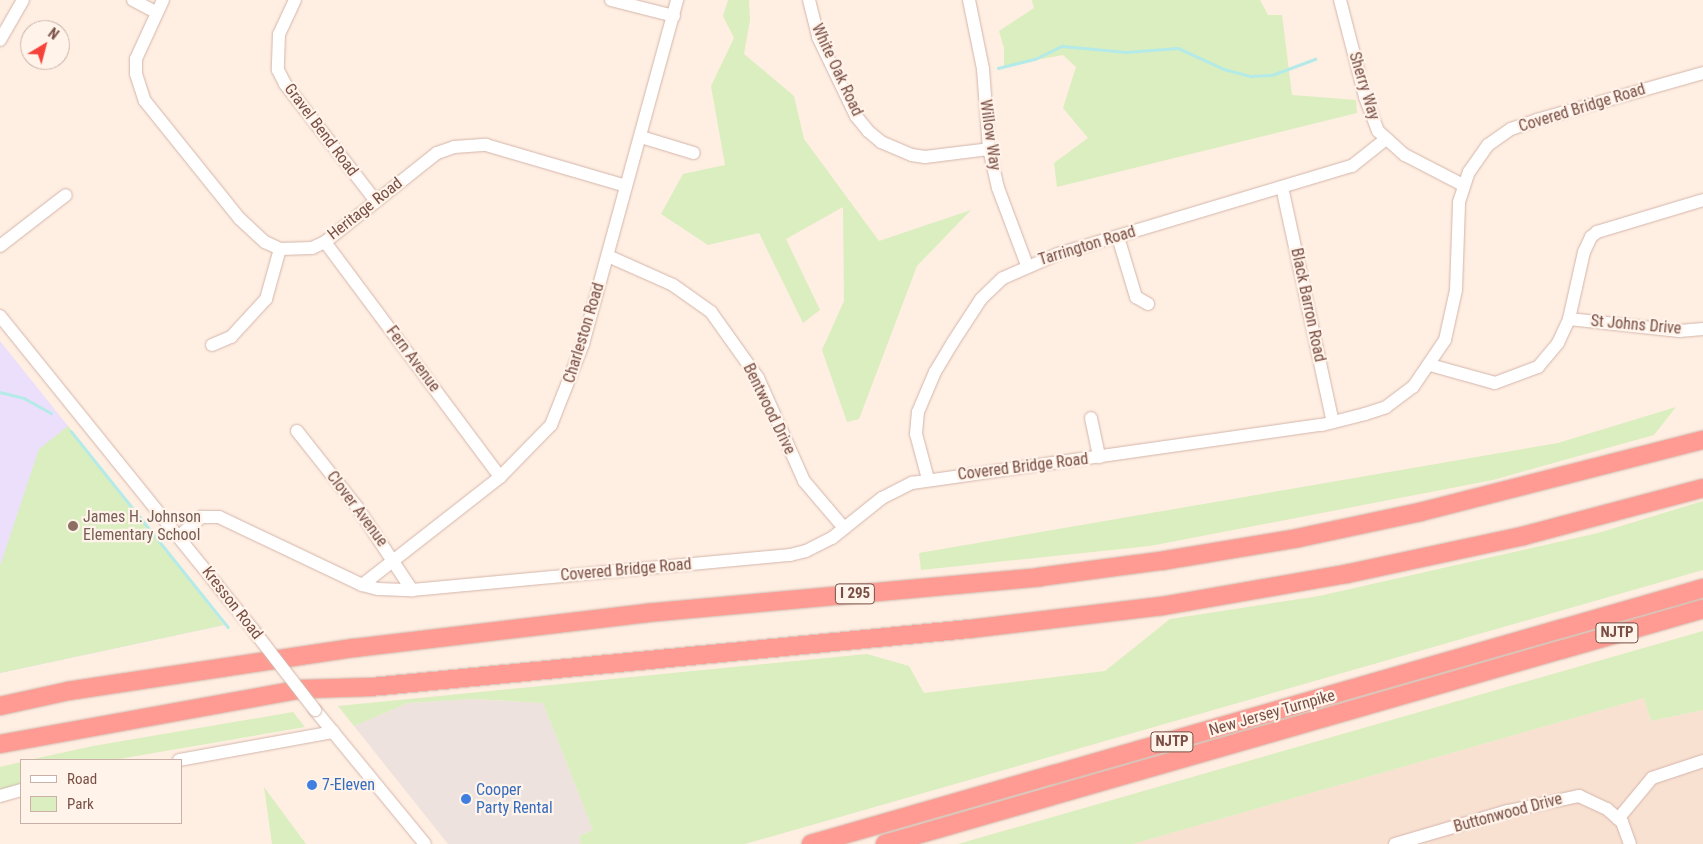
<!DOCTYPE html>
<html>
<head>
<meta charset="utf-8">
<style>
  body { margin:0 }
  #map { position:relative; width:1703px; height:844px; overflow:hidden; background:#ffeee2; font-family:"Roboto Condensed",sans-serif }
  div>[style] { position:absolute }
  .residential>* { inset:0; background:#f9e1d2 }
  .industrial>* { inset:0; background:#ede2dd }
  .education>* { inset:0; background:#ebdffb }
  .green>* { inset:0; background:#daeebf }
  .stream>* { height:2.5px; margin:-1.25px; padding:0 1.25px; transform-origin:1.25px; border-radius:1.25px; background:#b4eae8 }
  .roads { filter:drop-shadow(0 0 1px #d3b5aa) drop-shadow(0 0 1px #d3b5aa) }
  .minor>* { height:12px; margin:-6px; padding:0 6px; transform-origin:6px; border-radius:6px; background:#fff }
  .highway>* { height:18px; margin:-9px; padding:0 9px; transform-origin:9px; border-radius:9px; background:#ff9b92 }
  .bridges { filter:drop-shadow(0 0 1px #d3b5aa) drop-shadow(0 0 1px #d3b5aa) }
  .minor-bridge>* { height:12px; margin:-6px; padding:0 6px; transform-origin:6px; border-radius:6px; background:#fff }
  .dots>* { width:14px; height:14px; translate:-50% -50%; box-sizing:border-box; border:2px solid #fff3ea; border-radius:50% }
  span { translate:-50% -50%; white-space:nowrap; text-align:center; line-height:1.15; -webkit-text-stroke:4.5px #fff3ea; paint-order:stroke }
  .shield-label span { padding:1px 4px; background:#fff3ea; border:1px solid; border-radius:4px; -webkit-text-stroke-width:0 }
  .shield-label { font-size:15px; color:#794f45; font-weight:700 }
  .street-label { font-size:16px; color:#794f45 }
  .education-label { font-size:16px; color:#785e54 }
  .left { translate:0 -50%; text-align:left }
  .shop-label { font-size:16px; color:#366cbe }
  .legend { position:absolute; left:20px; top:759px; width:162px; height:65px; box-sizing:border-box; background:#fff3ea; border:1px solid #c9b1a8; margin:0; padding:6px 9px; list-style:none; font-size:15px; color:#794f45 }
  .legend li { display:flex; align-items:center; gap:10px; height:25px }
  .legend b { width:25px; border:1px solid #c9b1a8 }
  .north { position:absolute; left:20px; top:20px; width:50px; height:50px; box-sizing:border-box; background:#fff3ea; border:1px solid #c9b1a8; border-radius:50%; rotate:37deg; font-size:14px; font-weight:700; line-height:20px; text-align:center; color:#794f45 }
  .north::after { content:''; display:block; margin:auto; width:18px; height:22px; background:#f5433a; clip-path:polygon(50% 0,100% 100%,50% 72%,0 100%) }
</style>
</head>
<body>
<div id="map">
  <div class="residential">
    <i style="clip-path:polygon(1644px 698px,1651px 721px,1703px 710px,1703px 844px,1133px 844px)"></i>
  </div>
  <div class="industrial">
    <i style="clip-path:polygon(472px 699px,543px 703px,593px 830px,579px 836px,581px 844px,448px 844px,354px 726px,408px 703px)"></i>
  </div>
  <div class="education">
    <i style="clip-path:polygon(0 341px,68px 426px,224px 625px,0 673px)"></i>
  </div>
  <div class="green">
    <i style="clip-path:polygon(728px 0,749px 0,750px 20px,744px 54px,794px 96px,804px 139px,879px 241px,971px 210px,917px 266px,859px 419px,847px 422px,822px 350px,844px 301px,843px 207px,786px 239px,820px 310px,803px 323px,759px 233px,708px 245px,661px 214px,683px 174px,725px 165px,711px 86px,734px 38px,723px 16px)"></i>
    <i style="clip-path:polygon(1032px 0,1260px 0,1268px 15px,1282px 15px,1292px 95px,1356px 100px,1357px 113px,1057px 187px,1054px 163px,1088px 138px,1063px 108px,1076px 67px,1063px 55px,1004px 66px,1004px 48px,999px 31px,1034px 8px)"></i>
    <i style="clip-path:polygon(1676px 407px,1654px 435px,1493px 480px,1150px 546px,921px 570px,919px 553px,1558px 443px)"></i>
    <i style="clip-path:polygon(68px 426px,224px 625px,0 673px,0 566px,39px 449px)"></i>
    <i style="clip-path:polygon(1703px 501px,1703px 570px,745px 844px,581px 844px,579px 836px,593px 830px,543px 703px,473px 699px,408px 703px,354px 726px,338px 706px,867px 654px,909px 666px,924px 693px,1105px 671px,1170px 619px,1319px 596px,1598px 533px)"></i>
    <i style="clip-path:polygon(1703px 631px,1703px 710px,1651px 721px,1644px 698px,1133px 844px,958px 844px)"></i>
    <i style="clip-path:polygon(293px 712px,305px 727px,113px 760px,29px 760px,93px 746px)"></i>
    <i style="clip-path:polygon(21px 762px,21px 790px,0 796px,0 767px)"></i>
    <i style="clip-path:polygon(264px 787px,306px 844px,272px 844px)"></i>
  </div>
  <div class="stream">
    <i style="left:998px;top:68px;width:38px;rotate:-14deg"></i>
    <i style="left:1035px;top:59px;width:30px;rotate:-26deg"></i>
    <i style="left:1062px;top:46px;width:64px;rotate:5.4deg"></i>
    <i style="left:1126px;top:52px;width:52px;rotate:-4.4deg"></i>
    <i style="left:1178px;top:48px;width:51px;rotate:24.5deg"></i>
    <i style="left:1224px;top:69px;width:28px;rotate:15deg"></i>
    <i style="left:1251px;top:76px;width:21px;rotate:-3deg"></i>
    <i style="left:1272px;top:75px;width:46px;rotate:-20.4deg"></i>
    <i style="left:0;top:392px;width:25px;rotate:14deg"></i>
    <i style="left:24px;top:398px;width:31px;rotate:29deg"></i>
    <i style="left:71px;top:431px;width:251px;rotate:51.3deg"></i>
  </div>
  <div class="roads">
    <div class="minor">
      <i style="left:133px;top:0;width:26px;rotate:28deg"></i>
      <i style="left:163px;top:0;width:65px;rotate:114.6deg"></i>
      <i style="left:136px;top:59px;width:15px;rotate:90deg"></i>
      <i style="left:136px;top:74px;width:28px;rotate:72deg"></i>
      <i style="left:145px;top:101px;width:151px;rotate:51.2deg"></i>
      <i style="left:240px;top:219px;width:34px;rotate:43deg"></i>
      <i style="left:265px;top:242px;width:17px;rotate:25deg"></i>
      <i style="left:280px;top:249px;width:32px;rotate:-2deg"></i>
      <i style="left:312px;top:248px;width:14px;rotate:-25deg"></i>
      <i style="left:325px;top:242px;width:143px;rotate:-38.5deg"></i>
      <i style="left:437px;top:153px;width:18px;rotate:-19deg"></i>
      <i style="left:454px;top:147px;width:32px;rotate:-4deg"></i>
      <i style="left:486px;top:145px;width:146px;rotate:16.3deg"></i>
      <i style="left:295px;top:0;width:38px;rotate:115deg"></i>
      <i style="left:279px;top:34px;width:36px;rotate:92deg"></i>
      <i style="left:278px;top:70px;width:16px;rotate:63deg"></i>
      <i style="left:285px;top:84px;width:147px;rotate:52.2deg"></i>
      <i style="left:611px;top:0;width:65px;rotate:14.3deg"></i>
      <i style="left:809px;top:0;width:38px;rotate:76deg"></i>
      <i style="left:818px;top:37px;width:88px;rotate:64.3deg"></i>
      <i style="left:856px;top:116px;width:19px;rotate:51deg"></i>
      <i style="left:868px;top:131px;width:17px;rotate:40deg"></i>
      <i style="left:881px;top:142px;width:34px;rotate:23deg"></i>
      <i style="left:912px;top:155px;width:13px;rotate:9deg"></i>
      <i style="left:925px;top:157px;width:64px;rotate:-7.1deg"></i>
      <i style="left:969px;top:0;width:70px;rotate:78.5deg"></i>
      <i style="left:983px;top:69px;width:80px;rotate:85.7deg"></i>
      <i style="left:989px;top:149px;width:40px;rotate:77deg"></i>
      <i style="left:998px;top:188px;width:82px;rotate:69.4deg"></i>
      <i style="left:1340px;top:0;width:100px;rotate:75.5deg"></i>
      <i style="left:1365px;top:97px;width:36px;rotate:69deg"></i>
      <i style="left:1378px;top:131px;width:36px;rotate:42deg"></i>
      <i style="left:1405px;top:155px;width:65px;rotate:27.3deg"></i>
      <i style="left:0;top:40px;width:46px;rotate:-60.1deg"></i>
      <i style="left:641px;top:137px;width:55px;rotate:16.8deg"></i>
      <i style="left:1282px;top:187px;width:240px;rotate:77.8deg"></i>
      <i style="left:1118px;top:237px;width:63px;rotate:73.3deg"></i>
      <i style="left:1136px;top:297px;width:14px;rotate:30deg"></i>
      <i style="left:325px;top:242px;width:293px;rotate:53.3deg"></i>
      <i style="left:0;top:246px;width:83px;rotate:-37.7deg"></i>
      <i style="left:608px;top:256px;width:71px;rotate:24deg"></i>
      <i style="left:673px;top:285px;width:47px;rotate:35.4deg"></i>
      <i style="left:711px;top:312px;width:81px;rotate:54.5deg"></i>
      <i style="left:758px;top:378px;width:113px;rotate:65.9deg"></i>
      <i style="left:804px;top:481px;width:62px;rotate:49.6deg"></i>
      <i style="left:0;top:316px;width:410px;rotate:51.1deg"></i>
      <i style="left:1569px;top:319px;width:111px;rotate:6.2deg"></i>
      <i style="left:1679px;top:331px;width:24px;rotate:-5deg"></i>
      <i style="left:212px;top:345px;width:21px;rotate:-23deg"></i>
      <i style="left:231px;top:337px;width:52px;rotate:-47.4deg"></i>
      <i style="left:266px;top:299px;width:52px;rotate:-74.4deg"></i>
      <i style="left:1430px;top:365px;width:67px;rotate:15.5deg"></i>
      <i style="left:1495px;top:383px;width:46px;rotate:-20.4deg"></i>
      <i style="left:1538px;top:367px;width:31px;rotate:-50deg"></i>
      <i style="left:1558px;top:343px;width:26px;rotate:-65deg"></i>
      <i style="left:1569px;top:319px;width:69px;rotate:-77.4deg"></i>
      <i style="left:1584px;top:252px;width:17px;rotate:-65deg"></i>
      <i style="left:1591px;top:237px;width:8px;rotate:-40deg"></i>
      <i style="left:1597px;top:232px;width:111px;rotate:-16.8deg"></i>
      <i style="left:1091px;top:418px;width:40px;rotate:78deg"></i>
      <i style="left:297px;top:431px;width:97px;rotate:51.7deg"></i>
      <i style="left:357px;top:507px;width:100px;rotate:56.5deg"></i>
      <i style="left:928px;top:479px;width:47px;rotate:-104.9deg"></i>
      <i style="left:916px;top:434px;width:22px;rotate:-85deg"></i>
      <i style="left:918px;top:412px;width:43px;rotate:-67deg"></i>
      <i style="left:935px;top:372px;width:35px;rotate:-59deg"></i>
      <i style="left:953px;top:342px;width:51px;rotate:-56.9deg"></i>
      <i style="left:981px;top:299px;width:30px;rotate:-44deg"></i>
      <i style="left:1003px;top:278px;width:60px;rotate:-23.6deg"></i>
      <i style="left:1058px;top:254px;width:307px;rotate:-16.7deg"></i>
      <i style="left:1352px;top:166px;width:43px;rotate:-38.5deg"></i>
      <i style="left:179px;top:536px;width:30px;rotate:-40deg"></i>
      <i style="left:202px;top:517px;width:17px"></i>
      <i style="left:219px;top:517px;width:158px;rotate:25.4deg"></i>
      <i style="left:362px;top:585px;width:16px;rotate:14deg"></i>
      <i style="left:378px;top:589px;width:34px;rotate:2deg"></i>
      <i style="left:412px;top:590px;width:380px;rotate:-5.3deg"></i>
      <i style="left:790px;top:555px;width:16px;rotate:-14deg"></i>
      <i style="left:806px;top:551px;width:29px;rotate:-27deg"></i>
      <i style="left:832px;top:538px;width:64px;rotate:-38.7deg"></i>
      <i style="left:882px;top:498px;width:34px;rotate:-27deg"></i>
      <i style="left:912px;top:483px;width:414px;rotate:-8.1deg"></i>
      <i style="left:1322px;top:425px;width:44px;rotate:-14.3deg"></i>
      <i style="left:1365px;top:414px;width:22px;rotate:-18deg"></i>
      <i style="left:1386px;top:407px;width:34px;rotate:-37deg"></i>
      <i style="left:1413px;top:387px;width:57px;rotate:-55.8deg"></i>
      <i style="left:1445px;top:340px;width:51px;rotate:-77.6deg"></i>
      <i style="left:1456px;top:290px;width:88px;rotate:-88deg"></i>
      <i style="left:1459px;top:202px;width:32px;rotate:-72deg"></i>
      <i style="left:1469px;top:172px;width:33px;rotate:-55deg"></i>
      <i style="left:1488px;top:145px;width:28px;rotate:-35deg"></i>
      <i style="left:1511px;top:129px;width:28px;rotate:-19deg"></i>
      <i style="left:1537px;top:120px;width:173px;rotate:-15.8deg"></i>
      <i style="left:362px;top:585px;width:175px;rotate:-38deg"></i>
      <i style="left:500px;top:477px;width:73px;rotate:-45.6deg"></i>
      <i style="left:551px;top:425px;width:87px;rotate:-68.4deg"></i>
      <i style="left:583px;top:344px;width:357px;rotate:-74.7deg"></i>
      <i style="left:315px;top:710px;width:173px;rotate:50.6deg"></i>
      <i style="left:179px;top:760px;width:157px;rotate:-10.3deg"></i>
      <i style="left:0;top:796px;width:22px;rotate:-16deg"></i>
      <i style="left:1618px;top:819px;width:53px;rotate:-50.3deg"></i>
      <i style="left:1652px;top:778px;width:54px;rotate:-18.4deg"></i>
      <i style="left:1395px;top:844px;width:118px;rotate:-16.3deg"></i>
      <i style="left:1508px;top:811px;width:73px;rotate:-11.9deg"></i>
      <i style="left:1579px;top:796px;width:31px;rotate:25deg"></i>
      <i style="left:1607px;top:809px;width:20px;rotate:41deg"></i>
      <i style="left:1622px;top:822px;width:23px;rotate:70deg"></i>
    </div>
    <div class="highway">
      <i style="left:0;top:706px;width:70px;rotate:-12.4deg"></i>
      <i style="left:68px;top:691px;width:289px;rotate:-8.6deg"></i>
      <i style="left:354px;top:648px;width:295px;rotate:-6.8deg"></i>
      <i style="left:647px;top:613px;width:394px;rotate:-5.2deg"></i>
      <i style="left:1039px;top:577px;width:123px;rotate:-7.5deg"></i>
      <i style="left:1161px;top:561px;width:139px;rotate:-9.5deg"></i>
      <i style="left:1298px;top:538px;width:125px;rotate:-12deg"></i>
      <i style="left:1420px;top:512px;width:292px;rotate:-14.3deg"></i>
      <i style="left:0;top:744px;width:309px;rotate:-10.3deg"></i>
      <i style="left:304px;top:689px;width:67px;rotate:-1.7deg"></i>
      <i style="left:371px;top:687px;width:601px;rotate:-5.54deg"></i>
      <i style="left:969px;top:629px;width:194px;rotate:-6.8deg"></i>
      <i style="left:1162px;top:606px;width:187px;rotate:-9.9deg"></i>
      <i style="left:1346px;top:574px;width:181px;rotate:-12.1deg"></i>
      <i style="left:1523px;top:536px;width:186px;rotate:-14.9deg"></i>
      <i style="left:811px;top:844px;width:928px;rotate:-16.01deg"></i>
      <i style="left:885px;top:844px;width:851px;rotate:-16.03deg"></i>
    </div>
  </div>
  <div class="bridges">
    <div class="minor-bridge">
      <i style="left:257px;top:635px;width:95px;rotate:52.3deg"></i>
    </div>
  </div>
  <div class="dots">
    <i style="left:73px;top:526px;background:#8d6e63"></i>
    <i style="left:312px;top:785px;background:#3f7fe0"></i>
    <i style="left:466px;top:799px;background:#3f7fe0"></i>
  </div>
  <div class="shield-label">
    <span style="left:855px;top:594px">I 295</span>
    <span style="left:1617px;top:633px">NJTP</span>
    <span style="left:1172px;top:742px">NJTP</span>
  </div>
  <div class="street-label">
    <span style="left:837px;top:70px;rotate:65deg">White Oak Road</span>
    <span style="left:1364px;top:86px;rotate:73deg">Sherry Way</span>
    <span style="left:1582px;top:108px;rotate:-17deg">Covered Bridge Road</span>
    <span style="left:321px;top:130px;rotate:53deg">Gravel Bend Road</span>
    <span style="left:990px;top:135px;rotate:82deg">Willow Way</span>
    <span style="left:365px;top:209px;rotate:-38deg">Heritage Road</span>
    <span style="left:1087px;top:246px;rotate:-17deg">Tarrington Road</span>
    <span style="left:1308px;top:305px;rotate:78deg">Black Barron Road</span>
    <span style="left:1636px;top:325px;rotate:5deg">St Johns Drive</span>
    <span style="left:584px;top:333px;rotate:-73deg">Charleston Road</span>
    <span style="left:413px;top:359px;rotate:53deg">Fern Avenue</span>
    <span style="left:769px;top:409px;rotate:64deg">Bentwood Drive</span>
    <span style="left:1023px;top:467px;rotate:-7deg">Covered Bridge Road</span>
    <span style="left:357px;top:509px;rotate:53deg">Clover Avenue</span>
    <span style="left:626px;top:570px;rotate:-5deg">Covered Bridge Road</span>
    <span style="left:232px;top:603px;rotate:52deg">Kresson Road</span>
    <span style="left:1272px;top:713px;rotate:-16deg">New Jersey Turnpike</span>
    <span style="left:1508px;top:813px;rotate:-15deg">Buttonwood Drive</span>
  </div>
  <div class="education-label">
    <span class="left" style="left:83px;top:526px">James H. Johnson<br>Elementary School</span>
  </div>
  <div class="shop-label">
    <span class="left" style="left:322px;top:785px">7-Eleven</span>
    <span class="left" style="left:476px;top:799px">Cooper<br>Party Rental</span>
  </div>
  <ul class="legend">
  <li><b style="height:6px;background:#fff"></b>Road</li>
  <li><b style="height:14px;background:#daeebf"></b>Park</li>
  </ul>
  <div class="north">N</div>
</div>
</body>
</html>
